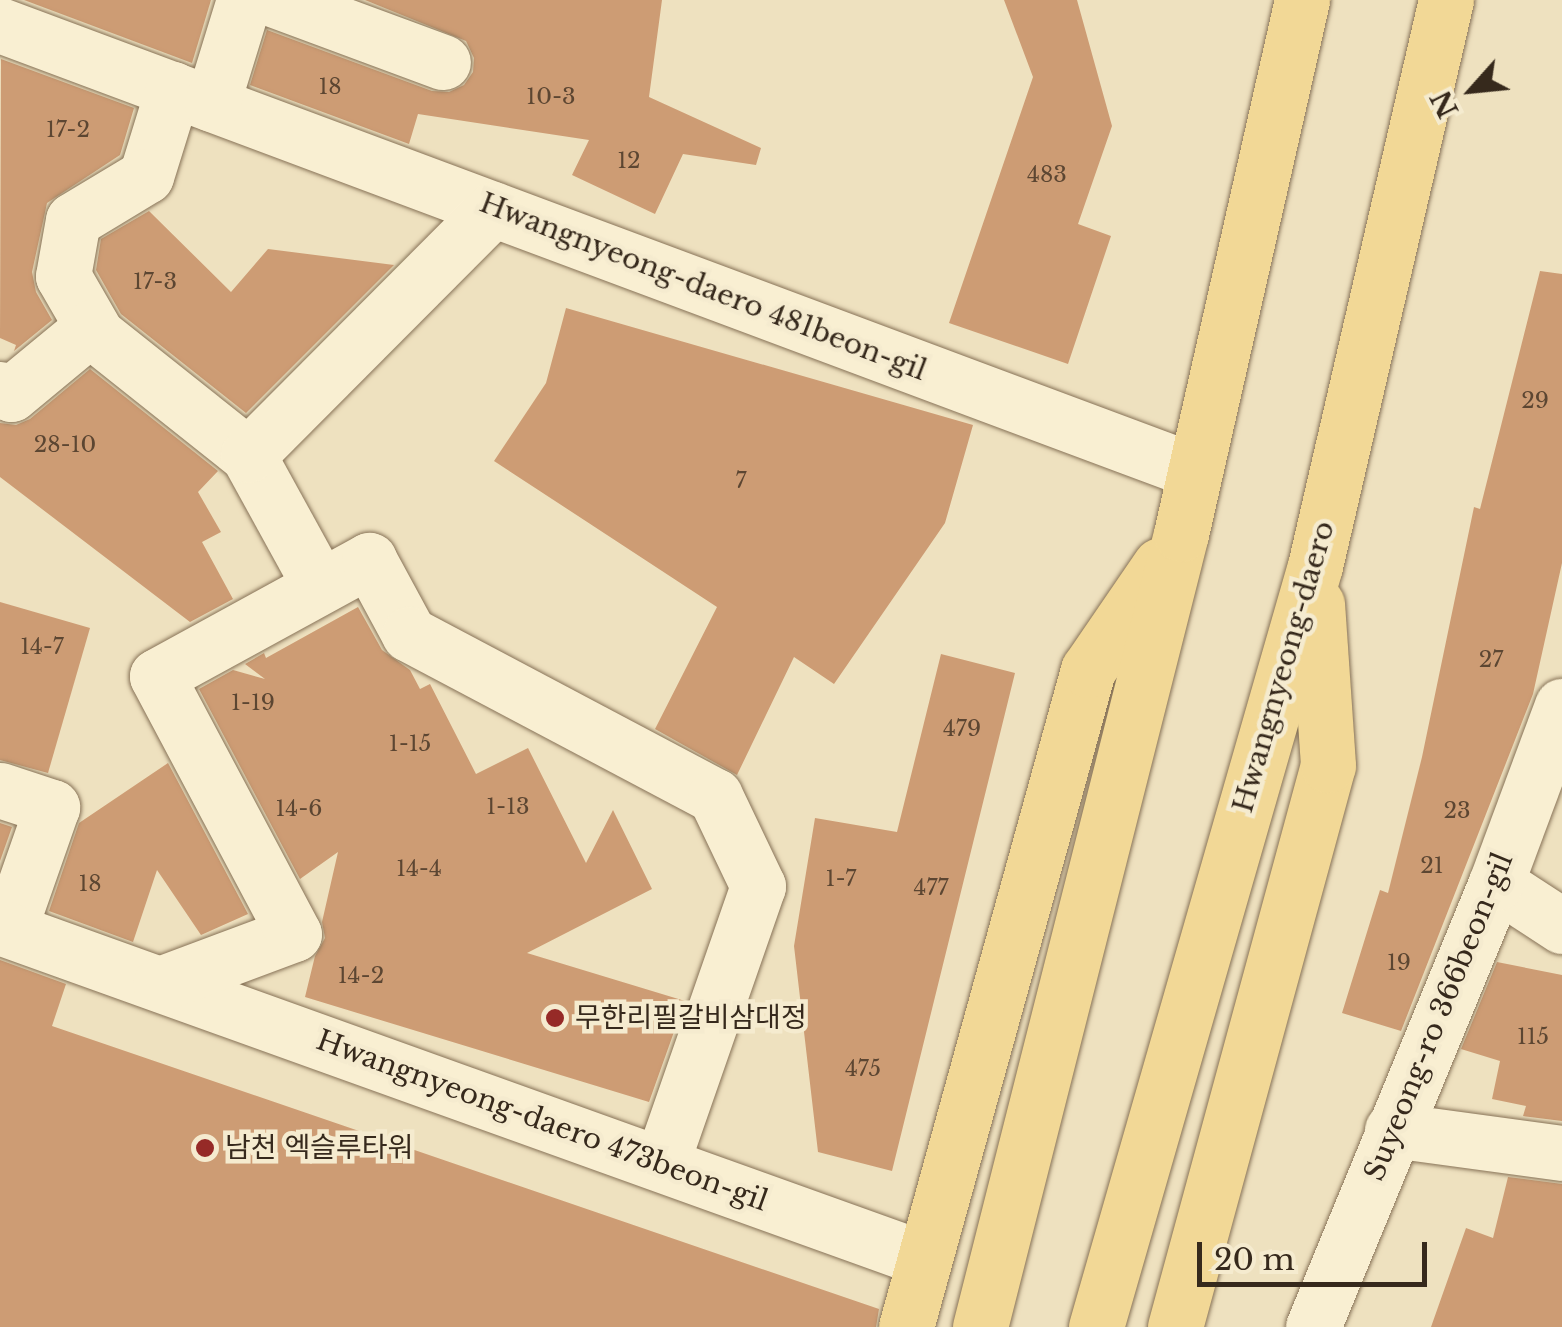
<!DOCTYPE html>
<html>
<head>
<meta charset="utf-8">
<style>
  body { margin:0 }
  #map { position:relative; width:1562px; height:1327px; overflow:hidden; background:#eee1bf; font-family:"Libre Baskerville","Noto Sans KR",serif }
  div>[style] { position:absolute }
  .building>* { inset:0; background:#cd9c74 }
  .roads { filter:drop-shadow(0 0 2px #877257) drop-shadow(0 0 2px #877257) }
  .minor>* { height:55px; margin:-27.5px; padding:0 27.5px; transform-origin:27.5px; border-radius:27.5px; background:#f9efd2 }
  .major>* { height:55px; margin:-27.5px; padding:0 27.5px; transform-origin:27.5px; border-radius:27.5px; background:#f2d896 }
  .dots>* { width:28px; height:28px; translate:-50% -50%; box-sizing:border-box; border:5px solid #f5ebcf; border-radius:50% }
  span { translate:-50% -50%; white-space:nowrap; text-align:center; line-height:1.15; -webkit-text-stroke:9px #f5ebcf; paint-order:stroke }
  .number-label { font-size:22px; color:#5c4632 }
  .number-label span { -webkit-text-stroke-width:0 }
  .street-label { font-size:28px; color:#36291c }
  .poi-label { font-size:28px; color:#36291c }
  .left { translate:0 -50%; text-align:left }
  .north { position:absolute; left:1422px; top:40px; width:100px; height:100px; -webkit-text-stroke:8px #f5ebcf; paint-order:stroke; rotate:243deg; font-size:28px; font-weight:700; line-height:40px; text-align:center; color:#36291c }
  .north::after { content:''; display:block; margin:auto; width:35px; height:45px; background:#36291c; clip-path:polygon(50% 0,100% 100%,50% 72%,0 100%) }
  .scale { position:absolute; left:1197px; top:1242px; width:230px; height:45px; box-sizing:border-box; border:5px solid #36291c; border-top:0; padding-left:12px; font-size:30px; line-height:35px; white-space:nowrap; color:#36291c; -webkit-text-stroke:8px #f5ebcf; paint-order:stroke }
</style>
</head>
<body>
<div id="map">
  <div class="building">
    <i style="clip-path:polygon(24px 0,211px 0,192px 63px)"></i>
    <i style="clip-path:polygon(365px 0,662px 0,649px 97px,761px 148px,756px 165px,683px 154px,655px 214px,572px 175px,589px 140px,418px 114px,409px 144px,250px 85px,267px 30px,432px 91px,449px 92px,464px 85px,473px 72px,474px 58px,466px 41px)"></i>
    <i style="clip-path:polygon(1004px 0,1077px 0,1112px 126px,1078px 224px,1111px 236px,1068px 364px,949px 323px,1033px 77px)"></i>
    <i style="clip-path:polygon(1px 59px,134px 108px,120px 155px,47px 203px,32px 272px,36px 292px,52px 320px,14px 351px,16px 345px,0 338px)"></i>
    <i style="clip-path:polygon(149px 211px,231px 292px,268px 249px,394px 265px,246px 413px,121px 314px,96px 270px,101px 239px)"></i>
    <i style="clip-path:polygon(1540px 271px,1562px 274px,1562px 563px,1533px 694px,1401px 1031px,1342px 1013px,1380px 890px,1388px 893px,1422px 757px,1474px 507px,1480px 509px)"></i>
    <i style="clip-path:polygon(566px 308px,973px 425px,945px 523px,834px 684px,794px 657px,737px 775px,655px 729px,717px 607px,494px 461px,546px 383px)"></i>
    <i style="clip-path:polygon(90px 369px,218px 471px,198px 492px,221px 532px,202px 542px,233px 599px,190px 622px,0 477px,0 423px,16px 425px,30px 419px)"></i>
    <i style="clip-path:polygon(0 602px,90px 628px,48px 773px,0 760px)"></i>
    <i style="clip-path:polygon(358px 607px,382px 650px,410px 670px,420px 689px,430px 684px,476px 774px,528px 748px,586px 863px,613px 810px,652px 889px,527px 953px,685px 1001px,649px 1102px,305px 997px,315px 956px,325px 938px,322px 922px,338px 852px,300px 879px,199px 689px,233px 670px,265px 679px,245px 664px,264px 653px,266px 658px)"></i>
    <i style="clip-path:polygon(941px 654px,1015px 673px,892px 1171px,818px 1152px,794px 946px,815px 818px,897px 832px)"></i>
    <i style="clip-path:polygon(168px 763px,248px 914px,201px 935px,157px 870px,133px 942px,49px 911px,79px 823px)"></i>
    <i style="clip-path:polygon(0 823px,12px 827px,0 861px)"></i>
    <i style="clip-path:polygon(0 960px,66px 984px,52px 1026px,879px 1309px,876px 1327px,0 1327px)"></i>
    <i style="clip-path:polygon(1497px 962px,1562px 975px,1562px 1121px,1523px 1116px,1526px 1106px,1492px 1099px,1500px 1061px,1461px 1049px)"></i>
    <i style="clip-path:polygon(1508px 1177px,1562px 1184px,1562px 1327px,1431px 1327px,1466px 1228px,1493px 1238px)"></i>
  </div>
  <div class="roads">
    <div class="minor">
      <i style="left:275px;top:0;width:179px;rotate:20.3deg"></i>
      <i style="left:0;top:25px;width:1275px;rotate:20.48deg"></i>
      <i style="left:173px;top:89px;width:91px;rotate:107.2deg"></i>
      <i style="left:146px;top:176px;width:85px;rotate:148.9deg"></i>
      <i style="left:73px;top:220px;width:57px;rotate:100.1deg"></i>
      <i style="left:63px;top:276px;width:68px;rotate:60deg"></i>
      <i style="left:97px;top:335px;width:193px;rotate:38.5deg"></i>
      <i style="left:248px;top:455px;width:149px;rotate:61.2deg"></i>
      <i style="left:212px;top:104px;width:109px;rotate:-72.9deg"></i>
      <i style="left:0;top:389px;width:12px;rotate:24deg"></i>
      <i style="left:11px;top:394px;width:105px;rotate:-39.6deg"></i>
      <i style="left:248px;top:455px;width:347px;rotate:-45.1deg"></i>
      <i style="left:0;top:790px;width:55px;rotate:18.1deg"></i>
      <i style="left:52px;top:807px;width:130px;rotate:109.3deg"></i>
      <i style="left:1496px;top:883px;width:79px;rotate:33.1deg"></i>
      <i style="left:0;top:927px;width:982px;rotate:19.76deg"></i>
      <i style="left:160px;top:984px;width:143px;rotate:-20.5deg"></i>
      <i style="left:294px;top:934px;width:292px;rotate:-118deg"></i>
      <i style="left:157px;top:676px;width:242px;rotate:-28.7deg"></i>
      <i style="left:369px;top:560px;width:84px;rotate:61.6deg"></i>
      <i style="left:409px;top:634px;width:346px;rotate:27.9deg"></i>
      <i style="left:715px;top:796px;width:100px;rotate:64.5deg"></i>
      <i style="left:758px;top:886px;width:294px;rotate:109.2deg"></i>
      <i style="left:1392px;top:1130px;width:172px;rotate:7.7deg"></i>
      <i style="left:1313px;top:1327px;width:480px;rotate:-67.6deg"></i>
      <i style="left:1496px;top:883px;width:189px;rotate:-69.6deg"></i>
    </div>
    <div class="major">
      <i style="left:906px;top:1327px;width:682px;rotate:-74.52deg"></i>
      <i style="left:1088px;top:670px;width:127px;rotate:-55.6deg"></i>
      <i style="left:980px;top:1327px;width:818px;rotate:-75.78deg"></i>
      <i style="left:1181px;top:534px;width:548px;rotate:-77.23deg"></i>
      <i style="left:1096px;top:1327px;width:792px;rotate:-73.95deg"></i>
      <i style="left:1315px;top:566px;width:581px;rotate:-76.97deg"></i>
      <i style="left:1175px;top:1327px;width:582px;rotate:-74.77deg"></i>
      <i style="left:1328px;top:765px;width:161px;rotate:-93.9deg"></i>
    </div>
  </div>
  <div class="dots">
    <i style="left:555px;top:1018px;background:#962a27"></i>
    <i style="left:205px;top:1148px;background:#962a27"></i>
  </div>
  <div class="number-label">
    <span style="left:330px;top:87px">18</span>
    <span style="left:551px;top:97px">10-3</span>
    <span style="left:68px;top:130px">17-2</span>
    <span style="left:629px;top:161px">12</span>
    <span style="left:1047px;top:175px">483</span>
    <span style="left:155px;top:282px">17-3</span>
    <span style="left:1535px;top:401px">29</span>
    <span style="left:65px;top:445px">28-10</span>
    <span style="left:741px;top:481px">7</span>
    <span style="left:42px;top:647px">14-7</span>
    <span style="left:1491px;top:660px">27</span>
    <span style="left:253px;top:703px">1-19</span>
    <span style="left:962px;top:729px">479</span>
    <span style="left:410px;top:744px">1-15</span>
    <span style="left:508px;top:807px">1-13</span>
    <span style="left:299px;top:809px">14-6</span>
    <span style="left:1457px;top:811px">23</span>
    <span style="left:1432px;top:866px">21</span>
    <span style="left:419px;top:869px">14-4</span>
    <span style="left:841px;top:879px">1-7</span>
    <span style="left:90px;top:884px">18</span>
    <span style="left:931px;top:888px">477</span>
    <span style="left:1399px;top:963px">19</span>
    <span style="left:361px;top:976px">14-2</span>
    <span style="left:1533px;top:1037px">115</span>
    <span style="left:863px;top:1069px">475</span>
  </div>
  <div class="street-label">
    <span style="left:703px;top:287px;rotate:21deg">Hwangnyeong-daero 481beon-gil</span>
    <span style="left:1284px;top:667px;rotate:-74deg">Hwangnyeong-daero</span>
    <span style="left:1439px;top:1017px;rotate:-68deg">Suyeong-ro 366beon-gil</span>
    <span style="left:542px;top:1121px;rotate:20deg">Hwangnyeong-daero 473beon-gil</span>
  </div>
  <div class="poi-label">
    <span class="left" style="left:575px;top:1018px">무한리필갈비삼대정</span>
    <span class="left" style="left:225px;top:1148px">남천 엑슬루타워</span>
  </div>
  <div class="north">N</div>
  <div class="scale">20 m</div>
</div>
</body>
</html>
